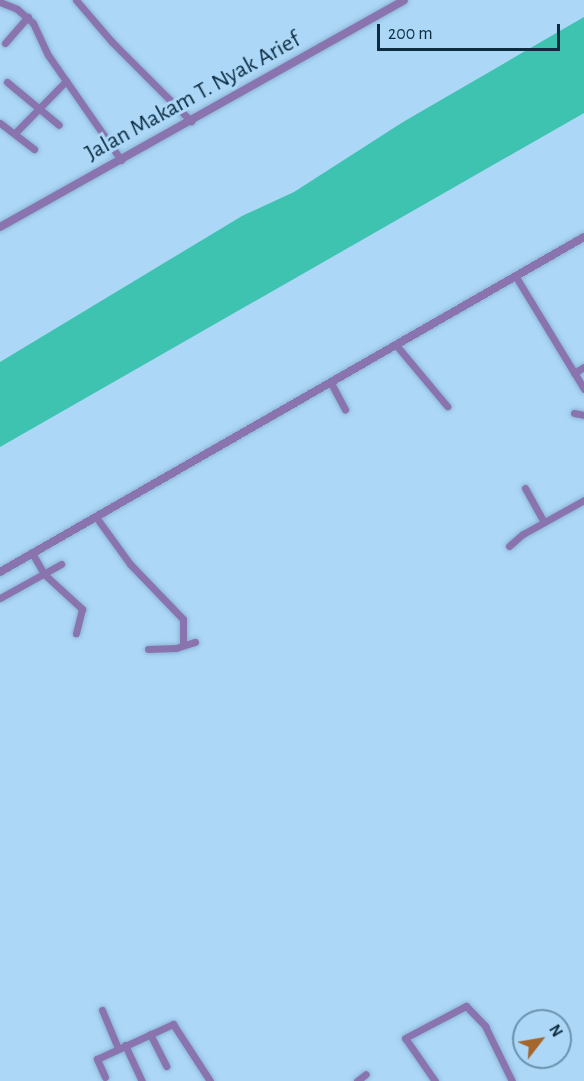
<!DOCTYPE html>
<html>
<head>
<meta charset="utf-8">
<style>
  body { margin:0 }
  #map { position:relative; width:584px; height:1081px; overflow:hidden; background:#acd7f7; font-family:"Alegreya Sans",sans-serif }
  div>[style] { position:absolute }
  .water>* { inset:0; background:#3dc3af }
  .roads { filter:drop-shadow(0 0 2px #8cb5d3) drop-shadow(0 0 2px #8cb5d3) }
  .minor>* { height:7px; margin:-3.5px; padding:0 3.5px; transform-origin:3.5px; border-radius:3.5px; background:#8a74b0 }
  .tertiary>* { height:8px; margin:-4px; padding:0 4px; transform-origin:4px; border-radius:4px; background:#8a74b0 }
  span { translate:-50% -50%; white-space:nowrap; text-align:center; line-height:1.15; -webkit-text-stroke:6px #acd7f7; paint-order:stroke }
  .street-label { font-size:24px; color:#0c2c41 }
  .north { position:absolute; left:512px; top:1009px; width:60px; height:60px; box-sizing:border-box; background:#acd7f7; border:2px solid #6c93ae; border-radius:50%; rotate:59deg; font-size:16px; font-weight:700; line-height:24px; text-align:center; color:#0c2c41 }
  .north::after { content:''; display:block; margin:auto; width:21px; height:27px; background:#a4662c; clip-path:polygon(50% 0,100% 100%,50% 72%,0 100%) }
  .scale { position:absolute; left:377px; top:24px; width:183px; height:27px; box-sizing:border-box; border:3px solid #0c2c41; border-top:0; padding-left:8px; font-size:18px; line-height:21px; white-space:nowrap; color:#0c2c41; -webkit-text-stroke:4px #acd7f7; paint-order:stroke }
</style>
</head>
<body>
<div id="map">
  <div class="water">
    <i style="clip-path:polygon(584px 17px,584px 113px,0 447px,0 362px,242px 216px,294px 192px,403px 122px)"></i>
  </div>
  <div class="roads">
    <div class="minor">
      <i style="left:76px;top:0;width:55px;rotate:49.4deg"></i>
      <i style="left:112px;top:42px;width:112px;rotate:45deg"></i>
      <i style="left:0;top:2px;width:18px;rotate:22deg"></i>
      <i style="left:17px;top:9px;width:21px;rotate:41deg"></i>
      <i style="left:33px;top:23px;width:35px;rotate:65deg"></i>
      <i style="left:48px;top:55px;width:128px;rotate:55.2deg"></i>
      <i style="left:5px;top:43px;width:35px;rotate:-49deg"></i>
      <i style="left:7px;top:82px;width:67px;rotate:39.6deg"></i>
      <i style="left:0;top:123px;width:43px;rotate:37.4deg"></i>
      <i style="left:15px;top:133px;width:73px;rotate:-45.6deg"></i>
      <i style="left:516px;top:277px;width:131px;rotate:58.7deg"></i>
      <i style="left:396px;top:345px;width:80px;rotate:50.1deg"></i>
      <i style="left:574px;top:373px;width:12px;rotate:-31deg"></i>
      <i style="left:331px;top:383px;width:30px;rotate:62deg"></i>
      <i style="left:574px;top:413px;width:10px;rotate:11deg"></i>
      <i style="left:525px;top:488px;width:39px;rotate:61deg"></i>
      <i style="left:96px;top:517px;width:58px;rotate:54.1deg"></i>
      <i style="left:130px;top:564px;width:76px;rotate:46.1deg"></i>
      <i style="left:183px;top:619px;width:26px;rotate:90deg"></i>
      <i style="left:509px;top:546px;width:18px;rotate:-41deg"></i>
      <i style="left:523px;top:534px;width:70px;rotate:-29.1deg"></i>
      <i style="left:32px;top:553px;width:24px;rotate:60deg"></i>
      <i style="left:44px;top:574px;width:52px;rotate:42.6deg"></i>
      <i style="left:82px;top:609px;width:25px;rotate:104deg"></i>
      <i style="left:0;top:598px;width:70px;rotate:-29.1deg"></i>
      <i style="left:148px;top:649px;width:28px;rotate:-2deg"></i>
      <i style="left:176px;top:648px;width:20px;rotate:-18deg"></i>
      <i style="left:102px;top:1010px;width:41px;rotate:67.2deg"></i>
      <i style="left:150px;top:1034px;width:36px;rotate:63deg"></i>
      <i style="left:125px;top:1045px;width:40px;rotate:65deg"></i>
      <i style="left:105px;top:1077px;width:20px;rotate:-114deg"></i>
      <i style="left:97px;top:1059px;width:84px;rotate:-24.7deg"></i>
      <i style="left:173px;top:1024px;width:68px;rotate:57deg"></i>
      <i style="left:357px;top:1081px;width:11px;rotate:-38deg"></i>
      <i style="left:435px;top:1081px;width:52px;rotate:-124.9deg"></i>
      <i style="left:405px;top:1038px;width:69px;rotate:-27.7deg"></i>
      <i style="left:466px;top:1006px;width:28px;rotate:46deg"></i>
      <i style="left:485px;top:1026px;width:61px;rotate:63.9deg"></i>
    </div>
    <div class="tertiary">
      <i style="left:0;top:227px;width:463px;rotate:-29.3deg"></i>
      <i style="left:0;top:572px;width:673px;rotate:-29.84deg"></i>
    </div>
  </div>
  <div class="street-label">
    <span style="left:193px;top:97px;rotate:-29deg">Jalan Makam T. Nyak Arief</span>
  </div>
  <div class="north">N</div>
  <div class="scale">200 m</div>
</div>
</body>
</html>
